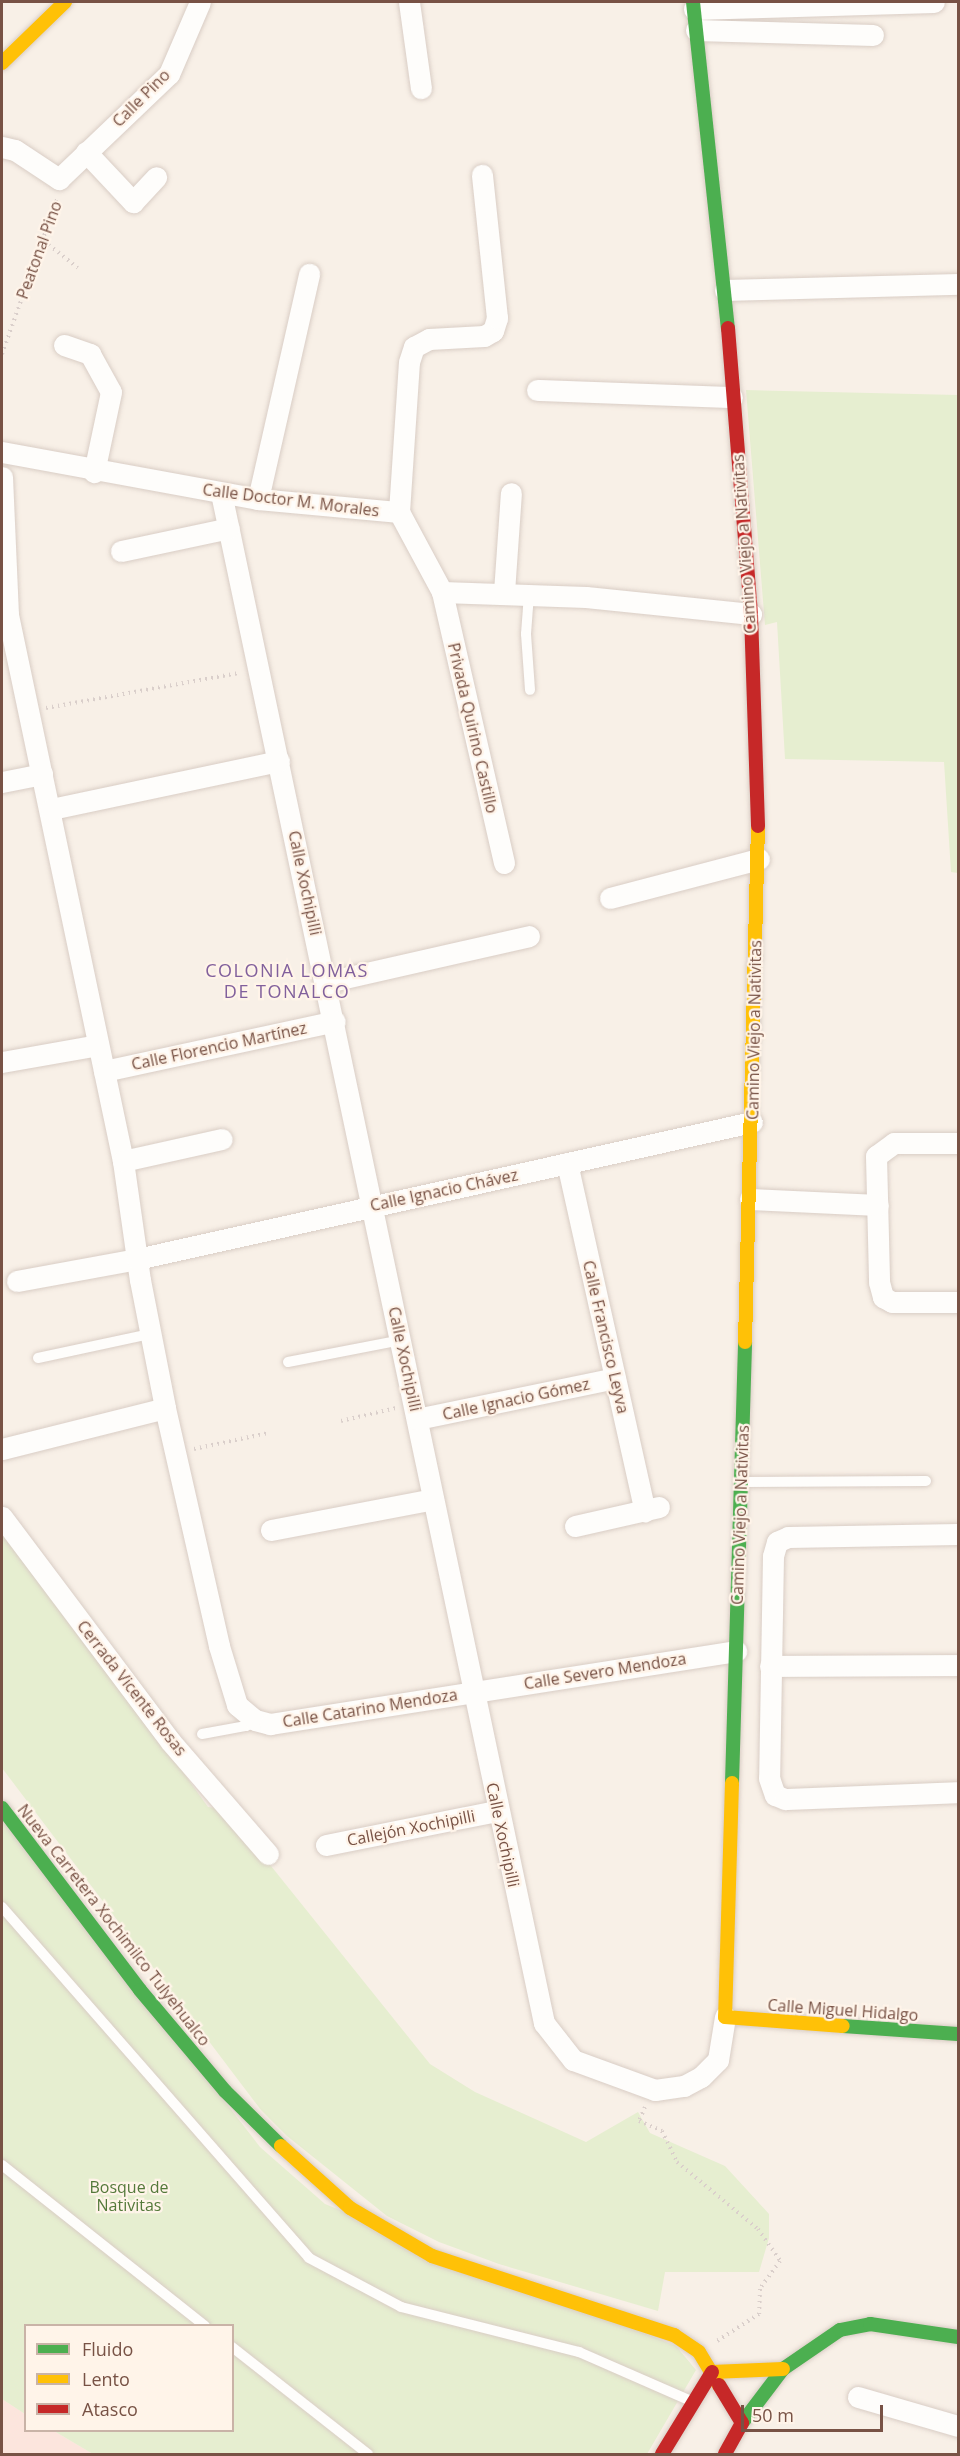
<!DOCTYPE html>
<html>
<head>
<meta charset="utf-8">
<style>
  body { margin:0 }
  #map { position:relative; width:960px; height:2456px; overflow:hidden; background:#f8f0e7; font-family:"Open Sans",sans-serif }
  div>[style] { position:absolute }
  .commercial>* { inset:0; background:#fce5dd }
  .green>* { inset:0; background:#e6eed0 }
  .path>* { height:4px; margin-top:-2px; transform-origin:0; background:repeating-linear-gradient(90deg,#dacfcb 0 1.5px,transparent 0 6px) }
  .roads { filter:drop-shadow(0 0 2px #d9cdc5) drop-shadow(0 0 2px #d9cdc5) }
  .lane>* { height:10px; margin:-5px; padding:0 5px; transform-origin:5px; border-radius:5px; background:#fefdfb }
  .street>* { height:21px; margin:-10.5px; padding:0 10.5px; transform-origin:10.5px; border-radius:10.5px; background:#fefdfb }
  .fast>* { height:14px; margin:-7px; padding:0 7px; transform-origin:7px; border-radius:7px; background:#4caf50 }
  .slow>* { height:14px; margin:-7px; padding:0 7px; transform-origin:7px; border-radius:7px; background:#ffc107 }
  .jam>* { height:14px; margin:-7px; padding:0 7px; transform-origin:7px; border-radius:7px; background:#c62828 }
  span { translate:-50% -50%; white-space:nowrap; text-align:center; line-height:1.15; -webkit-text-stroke:4.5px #fff4e9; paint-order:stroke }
  .street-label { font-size:16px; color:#785245 }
  .park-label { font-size:16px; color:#54793a }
  .neighbourhood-label { font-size:18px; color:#81609c; letter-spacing:1.5px }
  .frame { position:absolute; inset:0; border:3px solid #785245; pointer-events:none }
  .legend { position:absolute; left:24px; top:2324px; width:210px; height:108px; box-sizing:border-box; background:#fff4e9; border:2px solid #c9b3a7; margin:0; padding:8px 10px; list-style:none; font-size:18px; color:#785245 }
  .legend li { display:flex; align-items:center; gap:12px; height:30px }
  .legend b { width:30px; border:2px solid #c9b3a7 }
  .scale { position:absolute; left:741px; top:2405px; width:142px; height:27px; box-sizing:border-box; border:3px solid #785245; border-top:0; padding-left:8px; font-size:18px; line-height:21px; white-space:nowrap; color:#785245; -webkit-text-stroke:4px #fff4e9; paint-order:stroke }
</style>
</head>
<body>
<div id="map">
  <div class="commercial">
    <i style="clip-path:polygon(2px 2399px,25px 2414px,26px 2430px,54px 2431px,93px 2454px,2px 2454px)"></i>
  </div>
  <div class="green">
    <i style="clip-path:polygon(746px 390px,958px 395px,958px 873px,951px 872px,944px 762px,785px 759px,777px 622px,765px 625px)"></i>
    <i style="clip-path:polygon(2px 1533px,64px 1613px,79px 1602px,169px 1725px,155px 1733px,208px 1807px,218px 1808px,267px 1861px,430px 2064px,475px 2092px,586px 2142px,638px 2112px,650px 2133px,725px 2166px,769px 2214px,769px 2238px,759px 2272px,665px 2272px,658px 2311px,499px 2264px,439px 2242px,387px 2216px,287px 2136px,261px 2110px,2px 1768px)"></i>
    <i style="clip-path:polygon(2px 1814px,260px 2147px,325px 2204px,676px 2346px,696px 2370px,647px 2454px,93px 2454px,54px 2431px,232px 2430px,232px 2326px,26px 2326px,25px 2414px,2px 2399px)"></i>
  </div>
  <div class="path">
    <i style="left:44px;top:241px;width:43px;rotate:38.5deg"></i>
    <i style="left:2px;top:354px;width:167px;rotate:-70.4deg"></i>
    <i style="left:46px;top:708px;width:196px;rotate:-10.3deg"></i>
    <i style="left:341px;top:1421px;width:57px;rotate:-13.3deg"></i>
    <i style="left:194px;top:1449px;width:76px;rotate:-12.2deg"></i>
    <i style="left:645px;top:2107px;width:15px;rotate:113deg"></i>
    <i style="left:639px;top:2121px;width:25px;rotate:23deg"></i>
    <i style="left:662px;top:2131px;width:34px;rotate:64deg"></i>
    <i style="left:677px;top:2162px;width:105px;rotate:39.6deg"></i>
    <i style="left:758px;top:2229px;width:39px;rotate:55deg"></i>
    <i style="left:780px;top:2261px;width:34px;rotate:126deg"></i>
    <i style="left:760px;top:2289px;width:25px;rotate:92deg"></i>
    <i style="left:759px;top:2314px;width:50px;rotate:147.3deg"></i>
  </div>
  <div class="roads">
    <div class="lane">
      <i style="left:529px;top:594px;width:40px;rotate:94.3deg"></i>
      <i style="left:526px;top:634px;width:56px;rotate:85.9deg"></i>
      <i style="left:38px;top:1358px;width:115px;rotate:-12.1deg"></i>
      <i style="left:288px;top:1362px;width:115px;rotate:-11deg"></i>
      <i style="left:744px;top:1482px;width:182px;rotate:-0.3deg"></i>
      <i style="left:202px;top:1734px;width:45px;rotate:-10.3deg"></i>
      <i style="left:246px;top:1726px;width:11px;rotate:-34deg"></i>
      <i style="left:2px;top:1907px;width:466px;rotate:48.8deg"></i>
      <i style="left:309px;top:2258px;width:104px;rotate:28deg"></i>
      <i style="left:401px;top:2307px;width:184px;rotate:14.2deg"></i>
      <i style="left:579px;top:2352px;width:122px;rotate:23.6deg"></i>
      <i style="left:2px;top:2165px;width:259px;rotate:38.4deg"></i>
      <i style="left:232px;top:2347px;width:173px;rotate:38.2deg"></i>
    </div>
    <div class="street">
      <i style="left:409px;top:2px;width:87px;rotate:82.1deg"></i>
      <i style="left:694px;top:9px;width:240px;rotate:-1.7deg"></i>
      <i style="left:696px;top:30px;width:177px;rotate:1.6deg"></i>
      <i style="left:2px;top:147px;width:13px;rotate:13deg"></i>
      <i style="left:15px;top:150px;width:53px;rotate:33.4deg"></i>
      <i style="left:59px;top:179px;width:152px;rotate:-43.7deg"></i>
      <i style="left:169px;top:74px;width:78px;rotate:-66.7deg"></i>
      <i style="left:86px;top:152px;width:69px;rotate:46.8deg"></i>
      <i style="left:133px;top:202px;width:34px;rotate:-47deg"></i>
      <i style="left:725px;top:290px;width:233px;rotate:-1.5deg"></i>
      <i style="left:64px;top:345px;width:28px;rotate:19deg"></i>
      <i style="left:90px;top:354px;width:43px;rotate:61.1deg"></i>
      <i style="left:111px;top:392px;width:82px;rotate:102deg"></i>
      <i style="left:537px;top:390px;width:195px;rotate:2.1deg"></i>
      <i style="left:2px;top:452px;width:260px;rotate:10.4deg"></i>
      <i style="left:258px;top:499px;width:142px;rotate:5.3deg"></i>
      <i style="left:2px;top:477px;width:138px;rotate:87.5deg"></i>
      <i style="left:8px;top:615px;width:558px;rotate:78.11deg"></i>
      <i style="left:123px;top:1161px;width:120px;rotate:81.9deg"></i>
      <i style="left:140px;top:1280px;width:130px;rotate:78.9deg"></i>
      <i style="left:165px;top:1408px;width:244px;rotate:77.2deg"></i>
      <i style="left:219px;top:1646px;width:62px;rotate:73deg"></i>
      <i style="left:237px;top:1705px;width:23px;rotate:40deg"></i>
      <i style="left:255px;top:1720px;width:16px;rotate:15deg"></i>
      <i style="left:270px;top:1724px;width:472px;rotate:-8.9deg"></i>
      <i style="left:221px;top:493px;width:1564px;rotate:78.08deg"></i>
      <i style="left:544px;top:2023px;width:47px;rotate:51.9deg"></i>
      <i style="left:573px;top:2060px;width:87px;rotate:20.1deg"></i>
      <i style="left:655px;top:2090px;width:29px;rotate:-8deg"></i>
      <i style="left:684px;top:2086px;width:19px;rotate:-28deg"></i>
      <i style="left:701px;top:2077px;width:24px;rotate:-45deg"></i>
      <i style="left:718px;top:2060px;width:44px;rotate:-80.8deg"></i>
      <i style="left:258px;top:499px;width:231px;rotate:-77.2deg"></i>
      <i style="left:399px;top:512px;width:150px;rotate:-86.2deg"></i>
      <i style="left:409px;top:362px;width:16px;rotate:-72deg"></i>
      <i style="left:414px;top:347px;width:17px;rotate:-28deg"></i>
      <i style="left:429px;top:339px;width:55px;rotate:-3.1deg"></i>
      <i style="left:484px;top:336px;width:10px;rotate:-29deg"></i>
      <i style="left:493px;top:331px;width:14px;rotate:-73deg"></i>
      <i style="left:497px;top:318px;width:144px;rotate:-96deg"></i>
      <i style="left:399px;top:512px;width:91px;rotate:61.7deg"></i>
      <i style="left:442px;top:592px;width:144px;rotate:2deg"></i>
      <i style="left:586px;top:597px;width:166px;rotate:5.9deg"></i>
      <i style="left:121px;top:551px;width:110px;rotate:-12deg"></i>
      <i style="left:442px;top:592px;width:278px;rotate:77.1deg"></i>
      <i style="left:504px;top:592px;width:99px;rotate:-86deg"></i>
      <i style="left:2px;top:782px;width:41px;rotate:-11.3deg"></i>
      <i style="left:51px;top:809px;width:233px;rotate:-11.9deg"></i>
      <i style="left:610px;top:898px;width:154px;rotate:-14.7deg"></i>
      <i style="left:327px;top:982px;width:207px;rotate:-12.8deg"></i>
      <i style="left:2px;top:1062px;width:97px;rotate:-10deg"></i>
      <i style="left:104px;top:1071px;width:236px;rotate:-12.2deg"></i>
      <i style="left:958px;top:1143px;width:64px;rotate:180deg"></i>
      <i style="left:894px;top:1143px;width:22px;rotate:144deg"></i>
      <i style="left:876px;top:1156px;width:126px;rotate:88.6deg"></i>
      <i style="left:879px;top:1282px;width:16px;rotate:75deg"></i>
      <i style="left:883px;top:1297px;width:10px;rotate:29deg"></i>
      <i style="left:892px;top:1302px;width:66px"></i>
      <i style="left:123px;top:1161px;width:101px;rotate:-12.5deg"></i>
      <i style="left:567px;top:1163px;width:357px;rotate:77.4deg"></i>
      <i style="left:750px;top:1199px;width:128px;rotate:2.7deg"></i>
      <i style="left:17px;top:1281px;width:122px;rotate:-10.4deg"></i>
      <i style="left:137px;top:1259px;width:630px;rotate:-12.56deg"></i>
      <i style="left:417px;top:1419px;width:202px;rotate:-11.7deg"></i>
      <i style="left:2px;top:1449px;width:168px;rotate:-14.1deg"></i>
      <i style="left:2px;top:1517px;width:281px;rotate:53.1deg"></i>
      <i style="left:171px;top:1742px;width:148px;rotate:49.1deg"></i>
      <i style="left:575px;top:1526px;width:86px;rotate:-12.7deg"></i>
      <i style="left:271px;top:1530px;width:165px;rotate:-10.8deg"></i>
      <i style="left:958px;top:1534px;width:170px;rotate:179deg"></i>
      <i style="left:788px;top:1537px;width:12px;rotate:156deg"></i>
      <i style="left:777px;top:1542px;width:15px;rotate:106deg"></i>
      <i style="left:773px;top:1556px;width:222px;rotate:91deg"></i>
      <i style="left:769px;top:1778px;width:18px;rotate:71deg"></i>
      <i style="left:775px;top:1795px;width:11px;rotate:22deg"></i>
      <i style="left:785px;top:1799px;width:173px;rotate:-2.3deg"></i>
      <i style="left:770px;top:1666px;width:188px;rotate:-0.3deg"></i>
      <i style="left:326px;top:1845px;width:173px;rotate:-11.3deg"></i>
      <i style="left:858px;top:2397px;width:104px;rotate:16.2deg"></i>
    </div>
    <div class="fast">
      <i style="left:693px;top:2px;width:328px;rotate:83.9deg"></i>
      <i style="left:732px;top:1783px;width:441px;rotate:-88.3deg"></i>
      <i style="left:2px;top:1808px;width:228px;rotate:52.8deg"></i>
      <i style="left:140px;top:1990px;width:132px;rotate:49.9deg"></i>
      <i style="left:225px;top:2091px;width:78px;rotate:44.5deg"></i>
      <i style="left:843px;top:2026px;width:115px;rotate:4deg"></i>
      <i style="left:742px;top:2423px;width:68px;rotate:-52.8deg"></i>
      <i style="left:783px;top:2369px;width:69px;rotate:-34.4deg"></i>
      <i style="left:840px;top:2330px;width:31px;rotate:-11deg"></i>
      <i style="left:870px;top:2324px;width:89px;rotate:8.4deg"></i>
    </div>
    <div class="slow">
      <i style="left:2px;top:63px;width:88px;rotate:-44.1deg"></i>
      <i style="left:745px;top:1342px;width:516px;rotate:-88.56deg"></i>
      <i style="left:732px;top:1783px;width:234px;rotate:91.7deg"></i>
      <i style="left:725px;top:2017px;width:118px;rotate:4.4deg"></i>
      <i style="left:281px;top:2146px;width:93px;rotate:41.9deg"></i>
      <i style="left:350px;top:2208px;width:95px;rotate:30.3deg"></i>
      <i style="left:432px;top:2256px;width:255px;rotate:18.1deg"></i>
      <i style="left:674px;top:2335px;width:30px;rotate:34deg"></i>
      <i style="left:699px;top:2352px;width:39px;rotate:59deg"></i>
      <i style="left:712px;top:2372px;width:71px;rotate:-2.4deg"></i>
    </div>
    <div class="jam">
      <i style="left:728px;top:328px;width:287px;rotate:85.4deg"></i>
      <i style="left:751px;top:614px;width:212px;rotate:88.1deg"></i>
      <i style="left:719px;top:2385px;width:44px;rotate:58.8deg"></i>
      <i style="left:742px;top:2423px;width:35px;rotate:119deg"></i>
      <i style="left:662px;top:2454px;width:96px;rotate:-58.6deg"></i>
    </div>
  </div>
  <div class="street-label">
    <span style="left:141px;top:98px;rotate:-45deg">Calle Pino</span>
    <span style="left:39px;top:250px;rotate:-70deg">Peatonal Pino</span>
    <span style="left:291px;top:500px;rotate:7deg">Calle Doctor M. Morales</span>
    <span style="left:744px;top:544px;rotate:-94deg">Camino Viejo a Nativitas</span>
    <span style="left:473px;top:728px;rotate:77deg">Privada Quirino Castillo</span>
    <span style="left:305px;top:883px;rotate:78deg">Calle Xochipilli</span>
    <span style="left:754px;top:1030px;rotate:-89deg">Camino Viejo a Nativitas</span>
    <span style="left:219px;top:1046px;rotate:-12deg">Calle Florencio Martínez</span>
    <span style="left:444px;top:1190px;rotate:-12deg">Calle Ignacio Chávez</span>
    <span style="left:606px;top:1337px;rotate:77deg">Calle Francisco Leyva</span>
    <span style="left:405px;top:1359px;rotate:78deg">Calle Xochipilli</span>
    <span style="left:516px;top:1399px;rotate:-12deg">Calle Ignacio Gómez</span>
    <span style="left:740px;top:1515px;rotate:-88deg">Camino Viejo a Nativitas</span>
    <span style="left:605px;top:1671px;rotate:-9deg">Calle Severo Mendoza</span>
    <span style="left:132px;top:1688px;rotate:52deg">Cerrada Vicente Rosas</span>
    <span style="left:370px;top:1708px;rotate:-9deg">Calle Catarino Mendoza</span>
    <span style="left:411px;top:1828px;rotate:-11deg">Callejón Xochipilli</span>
    <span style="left:503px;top:1835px;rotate:78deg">Calle Xochipilli</span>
    <span style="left:114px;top:1925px;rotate:52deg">Nueva Carretera Xochimilco Tulyehualco</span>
    <span style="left:843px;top:2010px;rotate:4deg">Calle Miguel Hidalgo</span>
  </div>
  <div class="park-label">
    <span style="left:129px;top:2196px">Bosque de<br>Nativitas</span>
  </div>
  <div class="neighbourhood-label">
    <span style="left:287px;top:981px">COLONIA LOMAS<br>DE TONALCO</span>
  </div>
  <div class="frame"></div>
  <ul class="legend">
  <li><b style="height:8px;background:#4caf50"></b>Fluido</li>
  <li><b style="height:8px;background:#ffc107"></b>Lento</li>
  <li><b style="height:8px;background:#c62828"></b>Atasco</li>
  </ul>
  <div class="scale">50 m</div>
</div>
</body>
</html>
